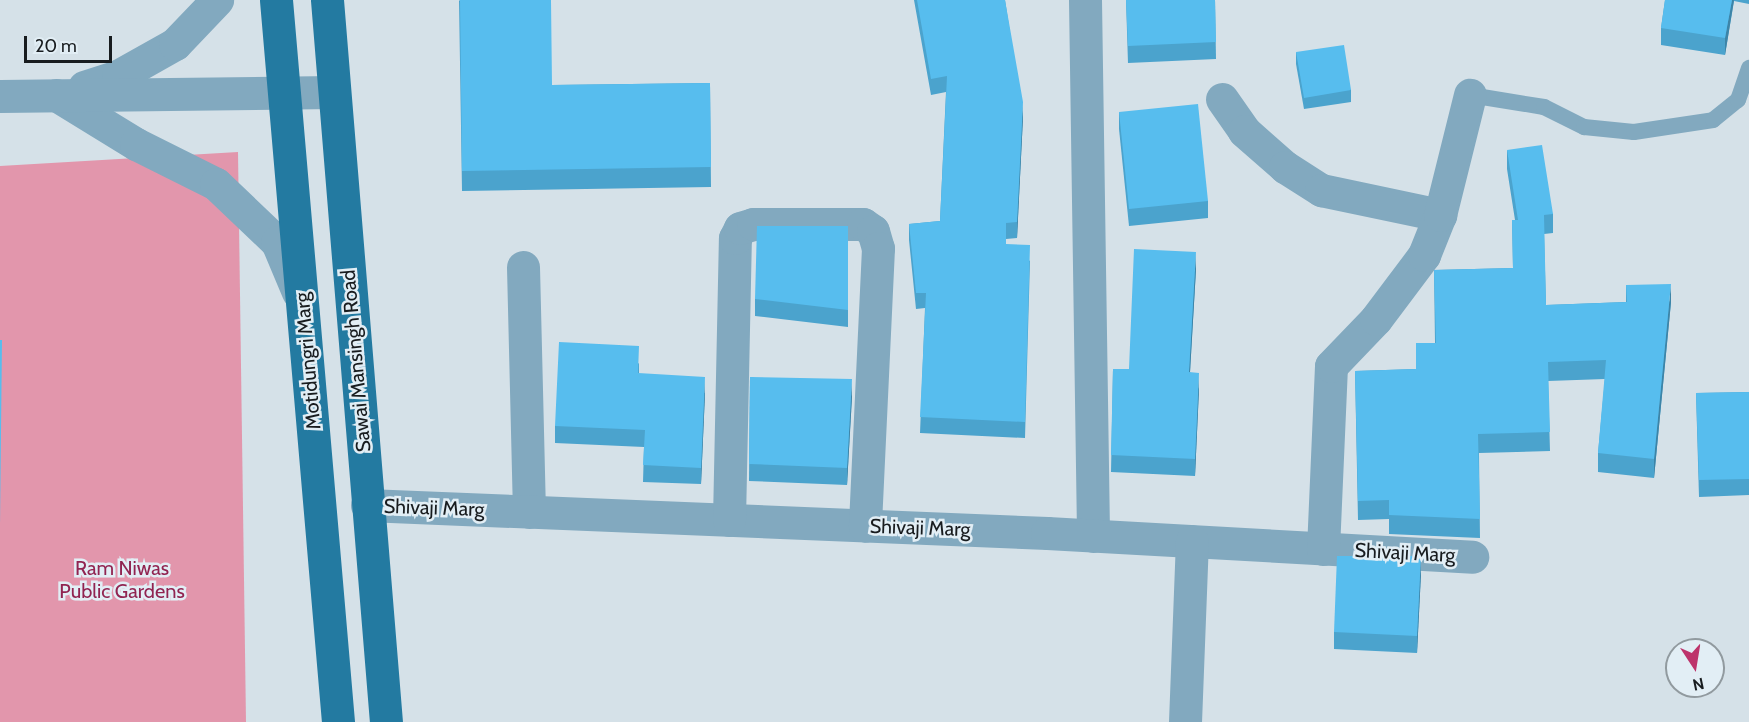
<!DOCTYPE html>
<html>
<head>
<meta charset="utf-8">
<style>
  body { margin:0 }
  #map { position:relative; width:1749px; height:722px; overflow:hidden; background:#d5e1e8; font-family:Cabin,sans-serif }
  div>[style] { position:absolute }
  .green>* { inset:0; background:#e296ac }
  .service>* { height:16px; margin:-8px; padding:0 8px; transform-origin:8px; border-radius:8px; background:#82a9bf }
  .minor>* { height:33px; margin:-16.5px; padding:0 16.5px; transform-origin:16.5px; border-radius:16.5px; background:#82a9bf }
  .primary>* { height:33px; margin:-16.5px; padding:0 16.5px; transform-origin:16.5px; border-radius:16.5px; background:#237aa1 }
  .wall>* { inset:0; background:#4ba3cd }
  .shaded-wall>* { inset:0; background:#3d84a7 }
  .building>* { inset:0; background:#57bdee }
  span { translate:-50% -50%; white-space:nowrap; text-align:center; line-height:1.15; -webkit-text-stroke:5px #e2eef5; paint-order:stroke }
  .street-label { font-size:20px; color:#181c1f }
  .park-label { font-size:20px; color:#912451 }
  .north { position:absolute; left:1665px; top:638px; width:60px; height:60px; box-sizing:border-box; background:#e2eef5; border:2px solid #919a9f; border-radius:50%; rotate:168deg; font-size:16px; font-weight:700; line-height:24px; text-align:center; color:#181c1f }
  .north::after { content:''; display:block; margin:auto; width:21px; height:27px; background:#bd336b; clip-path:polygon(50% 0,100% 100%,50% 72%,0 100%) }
  .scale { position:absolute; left:24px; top:36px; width:88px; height:27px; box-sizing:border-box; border:3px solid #181c1f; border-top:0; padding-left:8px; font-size:18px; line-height:21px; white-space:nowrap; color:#181c1f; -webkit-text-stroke:4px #e2eef5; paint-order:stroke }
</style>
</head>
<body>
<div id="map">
  <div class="green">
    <i style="clip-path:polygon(238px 152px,246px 722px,0 722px,0 166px)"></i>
  </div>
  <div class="service">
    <i style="left:1470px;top:95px;width:75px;rotate:9.2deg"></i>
    <i style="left:1544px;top:107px;width:45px;rotate:26.6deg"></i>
    <i style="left:1584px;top:127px;width:50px;rotate:5.7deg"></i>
    <i style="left:1634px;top:132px;width:80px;rotate:-8.6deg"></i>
    <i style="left:1713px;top:120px;width:32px;rotate:-39deg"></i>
    <i style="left:1738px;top:100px;width:34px;rotate:-71deg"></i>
  </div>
  <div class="minor">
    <i style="left:1085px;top:0;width:536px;rotate:89.14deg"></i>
    <i style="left:84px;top:87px;width:36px;rotate:-18deg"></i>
    <i style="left:118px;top:76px;width:65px;rotate:-29.3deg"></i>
    <i style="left:175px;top:44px;width:61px;rotate:-46.3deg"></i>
    <i style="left:56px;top:95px;width:94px;rotate:31.5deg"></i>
    <i style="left:136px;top:144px;width:89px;rotate:26.6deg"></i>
    <i style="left:216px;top:184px;width:84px;rotate:43.6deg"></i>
    <i style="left:277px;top:242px;width:54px;rotate:67.2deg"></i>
    <i style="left:0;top:96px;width:334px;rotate:-0.7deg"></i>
    <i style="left:1222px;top:99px;width:39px;rotate:55deg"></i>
    <i style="left:1244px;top:131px;width:55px;rotate:41.3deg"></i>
    <i style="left:1285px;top:167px;width:43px;rotate:32.6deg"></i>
    <i style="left:1321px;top:190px;width:122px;rotate:11.9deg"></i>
    <i style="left:523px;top:267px;width:245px;rotate:88.6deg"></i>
    <i style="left:367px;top:505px;width:681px;rotate:2.36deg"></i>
    <i style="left:1047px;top:533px;width:426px;rotate:3.2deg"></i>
    <i style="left:729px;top:520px;width:282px;rotate:-88.8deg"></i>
    <i style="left:735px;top:238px;width:11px;rotate:-63deg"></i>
    <i style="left:740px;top:228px;width:14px;rotate:-17deg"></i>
    <i style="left:753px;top:224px;width:110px"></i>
    <i style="left:863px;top:224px;width:12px;rotate:35deg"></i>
    <i style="left:873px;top:231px;width:18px;rotate:74deg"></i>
    <i style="left:878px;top:248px;width:278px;rotate:92.7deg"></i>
    <i style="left:1323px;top:549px;width:183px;rotate:-87.5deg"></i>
    <i style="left:1331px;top:366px;width:65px;rotate:-46.2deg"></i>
    <i style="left:1376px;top:319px;width:80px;rotate:-53.1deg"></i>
    <i style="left:1424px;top:255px;width:43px;rotate:-68.2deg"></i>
    <i style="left:1440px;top:215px;width:124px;rotate:-76deg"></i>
    <i style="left:1185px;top:722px;width:181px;rotate:-87.8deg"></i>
  </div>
  <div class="primary">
    <i style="left:276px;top:0;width:725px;rotate:85.09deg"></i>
    <i style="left:327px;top:0;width:724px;rotate:85.33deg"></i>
  </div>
  <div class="wall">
    <i style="clip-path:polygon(459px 0,552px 85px,710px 83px,711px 187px,462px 191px)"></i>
    <i style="clip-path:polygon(914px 0,1005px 0,1023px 117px,1017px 238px,1006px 239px,1006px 244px,1030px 261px,1025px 438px,920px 433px,925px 308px,916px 309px,909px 240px,909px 224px,940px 221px,946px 92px,931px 95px)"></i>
    <i style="clip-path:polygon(1126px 0,1215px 0,1216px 59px,1128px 63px)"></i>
    <i style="clip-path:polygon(1665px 0,1749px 0,1749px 4px,1734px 1px,1725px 55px,1661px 45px,1661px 28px)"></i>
    <i style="clip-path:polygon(1296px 52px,1351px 90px,1351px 102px,1304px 109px,1296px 64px)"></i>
    <i style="clip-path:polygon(1119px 112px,1208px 201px,1208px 218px,1129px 226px,1119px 129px)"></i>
    <i style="clip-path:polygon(1507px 150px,1553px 214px,1553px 233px,1544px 234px,1546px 305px,1626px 302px,1626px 285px,1671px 302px,1654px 478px,1598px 472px,1598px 453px,1605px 379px,1548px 381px,1550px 451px,1479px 453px,1480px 538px,1389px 534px,1389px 519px,1358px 520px,1355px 371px,1416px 369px,1435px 343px,1434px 270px,1513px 268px,1512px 220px,1515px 220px,1507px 169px)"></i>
    <i style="clip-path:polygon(848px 226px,848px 327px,755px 316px,755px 299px)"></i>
    <i style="clip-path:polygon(1196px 269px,1190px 372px,1199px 389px,1195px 476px,1111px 472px,1113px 369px,1129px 369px)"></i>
    <i style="clip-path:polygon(639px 363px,639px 374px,705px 393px,701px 484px,643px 482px,644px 447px,555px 443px,555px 426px)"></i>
    <i style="clip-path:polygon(750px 377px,852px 396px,847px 485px,749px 481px)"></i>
    <i style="clip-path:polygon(1749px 392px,1749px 495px,1699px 497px,1696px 393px)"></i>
    <i style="clip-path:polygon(1421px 573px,1417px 653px,1334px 649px,1334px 632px)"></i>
  </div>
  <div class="shaded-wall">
    <i style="clip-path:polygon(1732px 0,1734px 0,1725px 55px,1725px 38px)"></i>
    <i style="clip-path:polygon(1023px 102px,1023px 117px,1017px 238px,1017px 222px)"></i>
    <i style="clip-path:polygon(1196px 252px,1196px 269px,1189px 389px,1189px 372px)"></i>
    <i style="clip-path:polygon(1671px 284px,1671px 302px,1654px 478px,1654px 459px)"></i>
    <i style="clip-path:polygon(1199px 373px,1199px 389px,1195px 476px,1195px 459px)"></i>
    <i style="clip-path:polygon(705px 377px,705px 393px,701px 484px,701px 468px)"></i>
    <i style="clip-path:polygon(852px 379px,852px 396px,847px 485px,847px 468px)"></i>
    <i style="clip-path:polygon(1421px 556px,1421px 573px,1417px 653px,1417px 636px)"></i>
  </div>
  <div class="building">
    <i style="clip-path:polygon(460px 0,551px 0,552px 85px,710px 83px,711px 167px,462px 171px)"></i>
    <i style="clip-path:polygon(917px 0,1005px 0,1023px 102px,1017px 222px,1006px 223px,1006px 244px,1030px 245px,1025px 422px,920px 417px,926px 293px,916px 293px,909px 224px,940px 221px,947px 76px,931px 79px)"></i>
    <i style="clip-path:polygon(1126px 0,1215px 0,1216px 42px,1128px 46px)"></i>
    <i style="clip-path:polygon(1665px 0,1732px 0,1725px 38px,1661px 28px)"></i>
    <i style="clip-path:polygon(1344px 45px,1351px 90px,1304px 98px,1296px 52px)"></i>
    <i style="clip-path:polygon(1198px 104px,1208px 201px,1129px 209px,1119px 112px)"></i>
    <i style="clip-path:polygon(1542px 145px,1553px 214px,1544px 215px,1546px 305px,1627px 302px,1626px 285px,1671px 284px,1654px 459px,1598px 453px,1606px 360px,1548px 362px,1550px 432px,1478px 434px,1480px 519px,1389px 515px,1389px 500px,1358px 501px,1355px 371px,1416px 369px,1416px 343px,1436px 343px,1434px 270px,1513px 268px,1512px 220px,1518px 220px,1507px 150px)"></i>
    <i style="clip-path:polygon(757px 226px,848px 226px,848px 310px,755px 299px)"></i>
    <i style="clip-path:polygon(1134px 249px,1196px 252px,1189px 372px,1199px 373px,1195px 459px,1111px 455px,1113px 369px,1129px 369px)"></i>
    <i style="clip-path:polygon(0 340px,2px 340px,0 524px)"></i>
    <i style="clip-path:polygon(559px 342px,639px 346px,638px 373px,705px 377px,701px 468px,643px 465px,645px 430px,555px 426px)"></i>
    <i style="clip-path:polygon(750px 377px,852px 379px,847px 468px,749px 464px)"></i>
    <i style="clip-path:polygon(1749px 392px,1749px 479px,1699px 480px,1696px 393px)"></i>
    <i style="clip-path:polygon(1337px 556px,1421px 556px,1417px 636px,1334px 632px)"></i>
  </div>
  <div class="street-label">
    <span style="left:308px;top:361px;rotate:-95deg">Motidungri Marg</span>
    <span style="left:356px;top:361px;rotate:-95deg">Sawai Mansingh Road</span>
    <span style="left:434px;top:508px;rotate:2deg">Shivaji Marg</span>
    <span style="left:920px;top:528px;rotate:2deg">Shivaji Marg</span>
    <span style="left:1405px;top:553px;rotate:3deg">Shivaji Marg</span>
  </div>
  <div class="park-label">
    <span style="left:122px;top:580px">Ram Niwas<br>Public Gardens</span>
  </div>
  <div class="north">N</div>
  <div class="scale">20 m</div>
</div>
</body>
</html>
